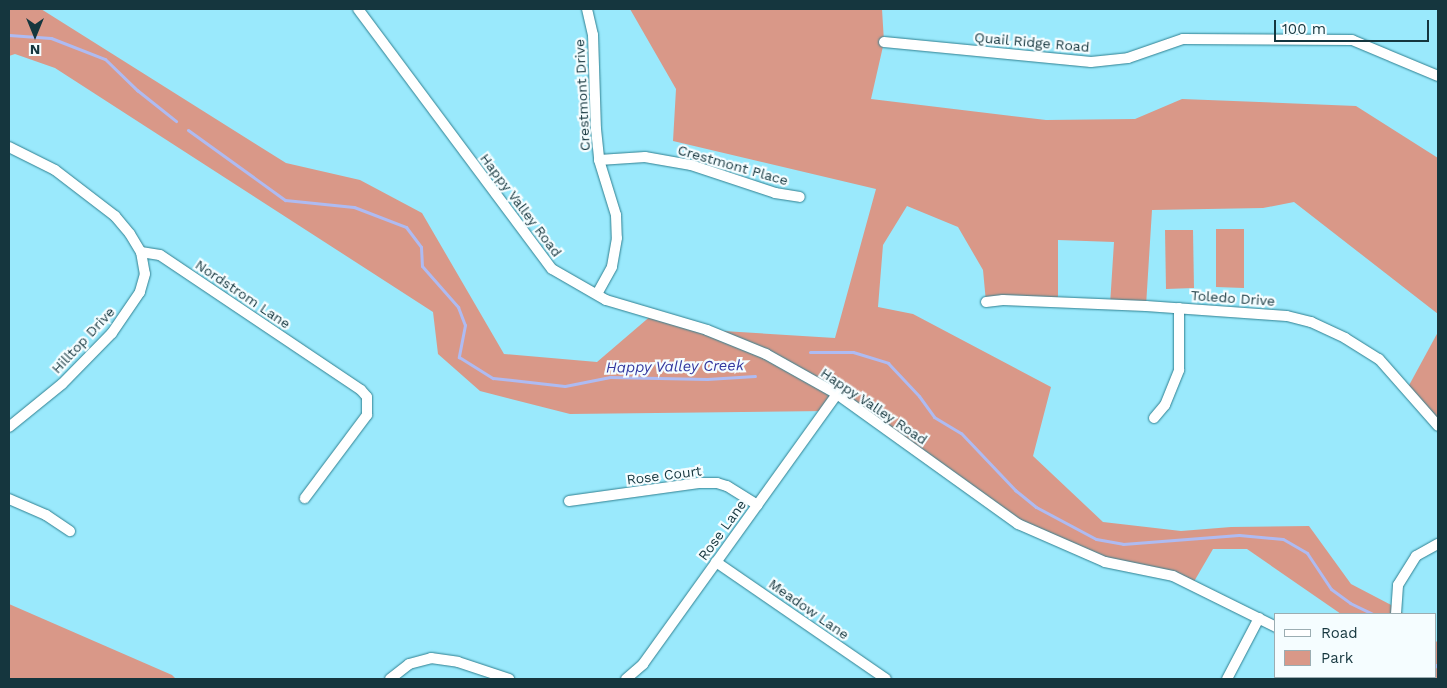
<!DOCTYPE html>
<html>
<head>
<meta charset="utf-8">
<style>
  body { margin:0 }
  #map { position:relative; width:1447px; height:688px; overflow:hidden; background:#9ae9fc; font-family:"Work Sans",sans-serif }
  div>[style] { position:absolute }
  .green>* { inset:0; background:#d99888 }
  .stream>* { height:3px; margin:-1.5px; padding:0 1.5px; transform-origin:1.5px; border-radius:1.5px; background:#aebbf2 }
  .roads { filter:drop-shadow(0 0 1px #2f8091) drop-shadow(0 0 1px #2f8091) }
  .minor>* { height:10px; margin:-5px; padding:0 5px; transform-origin:5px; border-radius:5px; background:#fff }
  span { translate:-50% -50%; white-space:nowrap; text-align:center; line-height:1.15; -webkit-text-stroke:4.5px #f5fdff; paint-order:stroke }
  .street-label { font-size:14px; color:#15363e }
  .water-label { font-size:15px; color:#34389f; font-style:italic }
  .frame { position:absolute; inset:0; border:10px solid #15363e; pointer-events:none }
  .legend { position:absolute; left:1274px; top:613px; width:162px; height:65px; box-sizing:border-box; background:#f5fdff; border:1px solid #9badb2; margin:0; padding:6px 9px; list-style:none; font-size:15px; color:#15363e }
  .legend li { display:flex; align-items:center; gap:10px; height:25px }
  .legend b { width:25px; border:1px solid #9badb2 }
  .north { position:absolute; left:10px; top:10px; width:50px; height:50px; -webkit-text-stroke:4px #f5fdff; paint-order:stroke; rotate:180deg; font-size:14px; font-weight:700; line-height:20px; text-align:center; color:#15363e }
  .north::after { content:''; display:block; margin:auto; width:18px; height:22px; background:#15363e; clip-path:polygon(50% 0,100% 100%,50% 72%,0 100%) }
  .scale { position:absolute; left:1274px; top:20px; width:155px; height:22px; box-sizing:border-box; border:2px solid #15363e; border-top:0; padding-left:6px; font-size:15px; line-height:18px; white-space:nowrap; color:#15363e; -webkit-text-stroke:4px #f5fdff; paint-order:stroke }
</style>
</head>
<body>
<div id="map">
  <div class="green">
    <i style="clip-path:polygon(9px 9px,41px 9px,286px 163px,360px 180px,422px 213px,504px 354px,597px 362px,653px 314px,707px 330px,835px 338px,876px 189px,673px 141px,676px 89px,630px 9px,882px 9px,884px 42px,871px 99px,1046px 120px,1135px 119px,1182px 99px,1356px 106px,1438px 158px,1438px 314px,1294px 202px,1263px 208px,1152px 210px,1146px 306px,1110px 305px,1114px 242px,1058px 240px,1058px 303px,986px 302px,983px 270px,958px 227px,907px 206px,883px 245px,878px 307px,913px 314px,1051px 387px,1033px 456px,1103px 522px,1181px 531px,1231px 527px,1309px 526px,1351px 584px,1395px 607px,1404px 614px,1341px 614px,1247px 549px,1213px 549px,1192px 585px,1105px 562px,1018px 524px,837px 394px,825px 411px,570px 414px,480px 391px,438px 354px,433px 312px,55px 68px,15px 54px,9px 56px)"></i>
    <i style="clip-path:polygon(1216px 229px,1244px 229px,1244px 288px,1216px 287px)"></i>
    <i style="clip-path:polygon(1165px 230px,1193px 230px,1194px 288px,1166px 289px)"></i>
    <i style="clip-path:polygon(1438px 332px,1438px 426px,1407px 389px)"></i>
    <i style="clip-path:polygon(9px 604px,172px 675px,176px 679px,9px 679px)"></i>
    <i style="clip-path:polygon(1436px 641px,1438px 643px,1438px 679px,1377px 679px,1378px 677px,1436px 677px)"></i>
  </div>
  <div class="stream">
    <i style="left:9px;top:35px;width:42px;rotate:4.1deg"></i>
    <i style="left:51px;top:38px;width:58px;rotate:21.3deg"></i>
    <i style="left:105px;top:59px;width:45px;rotate:44.1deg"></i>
    <i style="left:137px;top:90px;width:50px;rotate:38.5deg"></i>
    <i style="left:188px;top:130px;width:120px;rotate:35.8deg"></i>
    <i style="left:285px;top:200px;width:69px;rotate:5.8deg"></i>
    <i style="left:354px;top:207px;width:56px;rotate:21deg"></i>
    <i style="left:406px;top:227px;width:25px;rotate:53deg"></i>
    <i style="left:421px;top:247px;width:19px;rotate:87deg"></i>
    <i style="left:422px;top:266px;width:55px;rotate:48.7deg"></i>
    <i style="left:458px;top:307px;width:19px;rotate:69deg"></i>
    <i style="left:465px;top:325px;width:33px;rotate:101deg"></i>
    <i style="left:459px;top:357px;width:40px;rotate:32deg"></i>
    <i style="left:493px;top:378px;width:72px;rotate:6.3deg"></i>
    <i style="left:565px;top:386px;width:46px;rotate:-11.3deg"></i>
    <i style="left:610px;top:377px;width:97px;rotate:1.2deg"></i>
    <i style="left:707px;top:379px;width:48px;rotate:-3.6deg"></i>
    <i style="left:810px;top:352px;width:43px"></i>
    <i style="left:853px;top:352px;width:37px;rotate:17deg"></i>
    <i style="left:888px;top:363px;width:45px;rotate:46.8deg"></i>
    <i style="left:919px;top:396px;width:26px;rotate:54deg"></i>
    <i style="left:934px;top:417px;width:31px;rotate:31deg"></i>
    <i style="left:961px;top:433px;width:79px;rotate:46.5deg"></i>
    <i style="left:1015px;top:490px;width:27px;rotate:39deg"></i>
    <i style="left:1036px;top:507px;width:68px;rotate:28.1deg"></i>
    <i style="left:1096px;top:539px;width:27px;rotate:10deg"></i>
    <i style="left:1123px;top:544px;width:116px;rotate:-4.4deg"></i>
    <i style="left:1239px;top:535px;width:44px;rotate:5.2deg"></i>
    <i style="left:1283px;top:539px;width:28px;rotate:30deg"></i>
    <i style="left:1307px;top:553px;width:43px;rotate:56.3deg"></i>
    <i style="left:1331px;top:589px;width:24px;rotate:36deg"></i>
    <i style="left:1350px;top:603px;width:25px;rotate:26deg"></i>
    <i style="left:1436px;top:665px;width:4px;rotate:56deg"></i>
  </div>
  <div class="roads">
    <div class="minor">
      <i style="left:358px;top:9px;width:324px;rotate:53.3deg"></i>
      <i style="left:552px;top:269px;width:62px;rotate:29.9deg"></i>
      <i style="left:606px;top:300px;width:105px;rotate:16.5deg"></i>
      <i style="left:707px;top:330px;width:64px;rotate:22.1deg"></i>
      <i style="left:766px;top:354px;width:81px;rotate:29.4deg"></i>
      <i style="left:837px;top:394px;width:223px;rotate:35.7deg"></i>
      <i style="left:1018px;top:524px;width:95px;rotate:23.6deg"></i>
      <i style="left:1105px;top:562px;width:69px;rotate:11.6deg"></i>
      <i style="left:1173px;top:576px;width:115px;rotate:26.3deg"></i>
      <i style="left:587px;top:9px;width:27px;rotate:77deg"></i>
      <i style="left:593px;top:35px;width:94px;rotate:88.2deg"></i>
      <i style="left:596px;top:129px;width:31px;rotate:84deg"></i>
      <i style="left:599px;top:160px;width:58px;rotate:72.8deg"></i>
      <i style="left:616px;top:215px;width:23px;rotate:88deg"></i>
      <i style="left:617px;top:238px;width:29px;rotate:100deg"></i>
      <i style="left:612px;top:267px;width:31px;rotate:119deg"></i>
      <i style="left:884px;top:42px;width:208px;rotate:5.5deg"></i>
      <i style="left:1091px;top:62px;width:37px;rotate:-6deg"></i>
      <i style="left:1128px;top:58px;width:58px;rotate:-19.1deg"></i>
      <i style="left:1183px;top:39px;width:169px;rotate:0.3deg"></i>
      <i style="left:1352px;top:40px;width:93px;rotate:22.7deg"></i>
      <i style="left:9px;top:147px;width:51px;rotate:26.6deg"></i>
      <i style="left:55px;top:170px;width:76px;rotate:37.5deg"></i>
      <i style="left:115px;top:216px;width:23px;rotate:50deg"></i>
      <i style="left:130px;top:234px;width:21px;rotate:59deg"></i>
      <i style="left:141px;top:252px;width:22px;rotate:80deg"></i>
      <i style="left:145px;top:274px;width:19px;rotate:106deg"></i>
      <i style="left:140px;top:292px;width:50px;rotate:124.3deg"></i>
      <i style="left:112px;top:333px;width:71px;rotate:134.4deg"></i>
      <i style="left:62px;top:384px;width:68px;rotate:140.9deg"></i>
      <i style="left:599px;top:160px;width:46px;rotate:-3.7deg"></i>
      <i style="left:645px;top:157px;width:47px;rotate:9.9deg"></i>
      <i style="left:691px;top:165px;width:89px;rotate:18.4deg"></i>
      <i style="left:775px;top:193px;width:25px;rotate:9deg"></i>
      <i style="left:141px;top:252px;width:19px;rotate:9deg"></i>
      <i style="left:160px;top:255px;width:242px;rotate:33.9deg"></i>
      <i style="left:361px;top:390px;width:9px;rotate:49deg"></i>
      <i style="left:367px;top:397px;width:18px;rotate:90deg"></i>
      <i style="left:367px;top:415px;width:104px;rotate:126.8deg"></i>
      <i style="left:986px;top:302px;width:17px;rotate:-7deg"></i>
      <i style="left:1003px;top:300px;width:143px;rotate:2.4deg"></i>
      <i style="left:1146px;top:306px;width:141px;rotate:4.1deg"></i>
      <i style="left:1287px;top:316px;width:25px;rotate:14deg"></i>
      <i style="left:1311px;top:322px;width:38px;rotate:25deg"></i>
      <i style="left:1345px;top:338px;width:40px;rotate:32deg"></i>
      <i style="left:1379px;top:359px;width:89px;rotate:48.6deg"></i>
      <i style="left:1154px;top:418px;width:17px;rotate:-50deg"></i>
      <i style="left:1165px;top:405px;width:38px;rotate:-68deg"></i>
      <i style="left:1179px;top:370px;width:62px;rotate:-90deg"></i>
      <i style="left:9px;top:499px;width:40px;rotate:23.4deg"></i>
      <i style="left:46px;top:515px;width:29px;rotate:34deg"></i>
      <i style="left:569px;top:501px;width:131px;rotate:-7.9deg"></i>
      <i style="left:699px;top:483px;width:18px"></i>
      <i style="left:717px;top:483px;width:10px;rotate:17deg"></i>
      <i style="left:727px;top:486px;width:36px;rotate:32deg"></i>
      <i style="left:716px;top:562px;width:206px;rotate:34.5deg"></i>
      <i style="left:1396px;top:614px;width:29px;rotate:-86deg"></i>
      <i style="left:1398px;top:585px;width:34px;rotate:-58deg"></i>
      <i style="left:1416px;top:556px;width:25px;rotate:-29deg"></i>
      <i style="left:1368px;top:677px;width:5px;rotate:22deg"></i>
      <i style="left:390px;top:679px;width:24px;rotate:-38deg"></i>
      <i style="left:409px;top:664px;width:23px;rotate:-15deg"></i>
      <i style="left:431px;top:658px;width:27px;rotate:8deg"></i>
      <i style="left:458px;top:662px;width:54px;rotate:18.4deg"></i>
      <i style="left:626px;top:679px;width:23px;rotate:-41deg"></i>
      <i style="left:643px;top:664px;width:332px;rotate:-54.3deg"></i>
      <i style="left:1227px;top:679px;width:69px;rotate:-62.3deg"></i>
    </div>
  </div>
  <div class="street-label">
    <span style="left:1032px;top:42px;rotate:5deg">Quail Ridge Road</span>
    <span style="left:582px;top:95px;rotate:-93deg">Crestmont Drive</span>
    <span style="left:733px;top:165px;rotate:16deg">Crestmont Place</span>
    <span style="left:521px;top:205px;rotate:53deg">Happy Valley Road</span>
    <span style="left:243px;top:294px;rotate:34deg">Nordstrom Lane</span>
    <span style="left:1233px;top:298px;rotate:4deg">Toledo Drive</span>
    <span style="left:83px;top:340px;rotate:-47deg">Hilltop Drive</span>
    <span style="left:874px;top:406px;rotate:34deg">Happy Valley Road</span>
    <span style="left:664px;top:475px;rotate:-7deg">Rose Court</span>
    <span style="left:722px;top:530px;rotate:-54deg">Rose Lane</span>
    <span style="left:809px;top:609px;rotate:35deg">Meadow Lane</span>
  </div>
  <div class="water-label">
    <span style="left:675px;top:367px;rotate:-1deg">Happy Valley Creek</span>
  </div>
  <div class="frame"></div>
  <ul class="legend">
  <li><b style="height:6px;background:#fff"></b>Road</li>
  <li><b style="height:14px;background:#d99888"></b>Park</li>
  </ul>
  <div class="north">N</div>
  <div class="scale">100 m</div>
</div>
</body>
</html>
